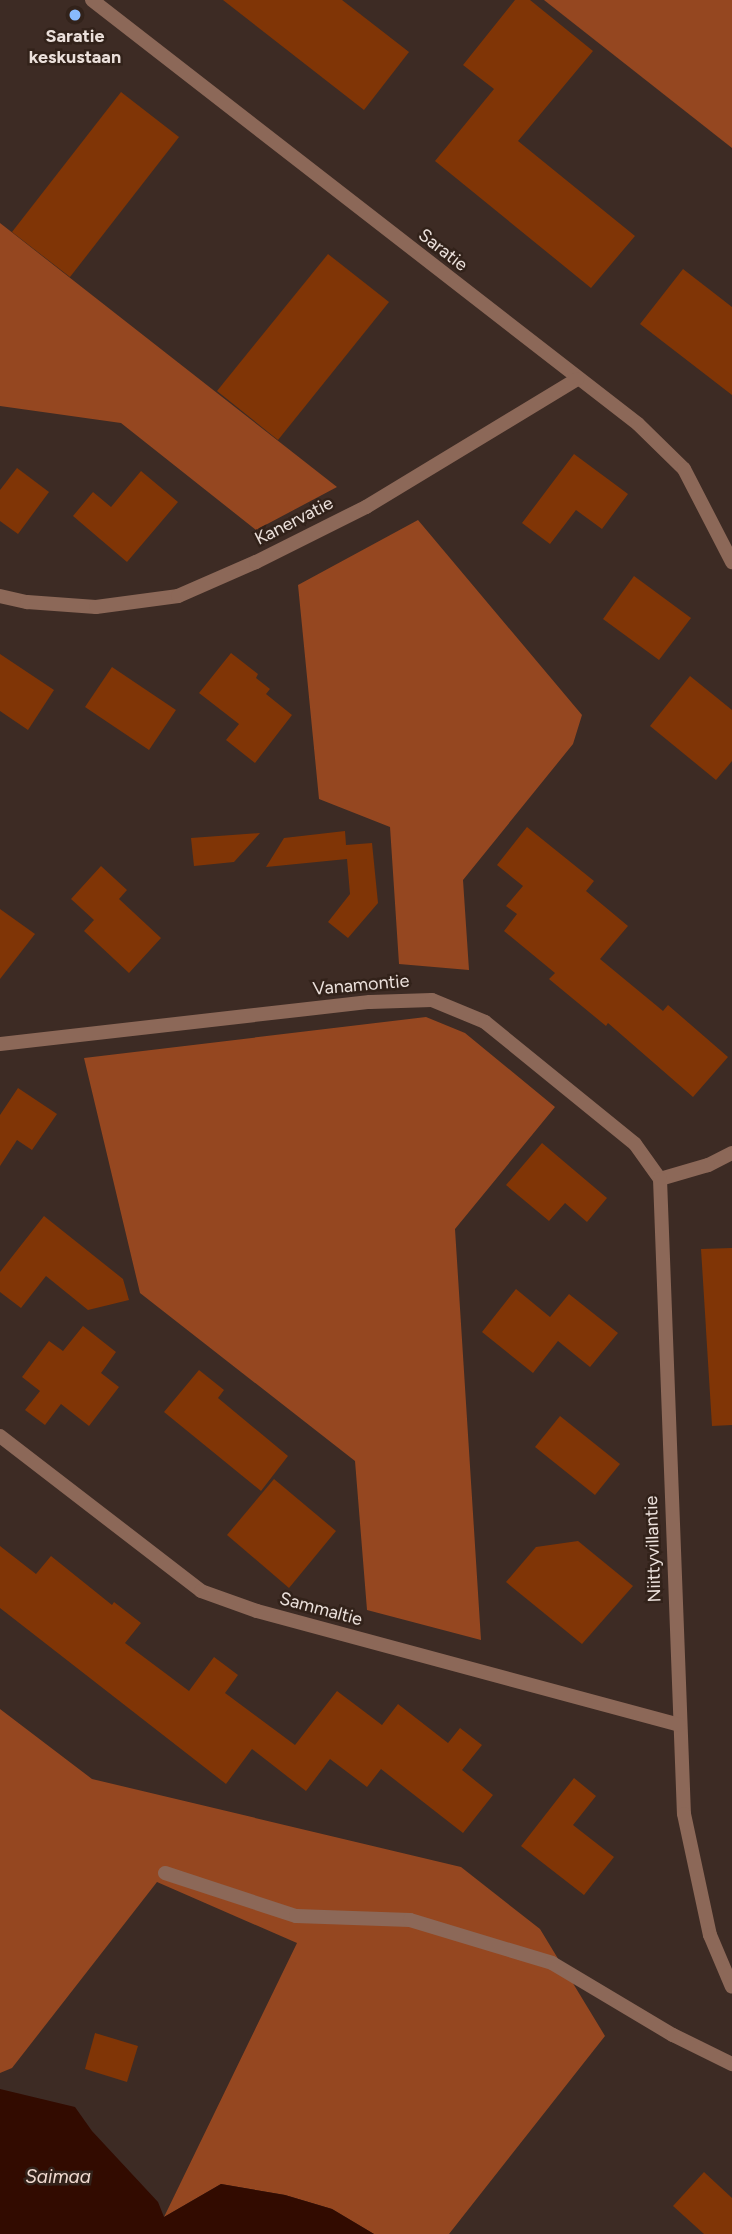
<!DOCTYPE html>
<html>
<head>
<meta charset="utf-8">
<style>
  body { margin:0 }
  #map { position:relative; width:732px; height:2234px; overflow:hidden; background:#3d2b24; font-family:Figtree,sans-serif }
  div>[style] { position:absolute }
  .forest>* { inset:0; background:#954720 }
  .water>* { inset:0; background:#320b00 }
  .building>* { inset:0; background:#803506 }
  .minor>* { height:14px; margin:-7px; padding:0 7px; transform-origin:7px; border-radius:7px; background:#8c6858 }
  .dots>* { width:19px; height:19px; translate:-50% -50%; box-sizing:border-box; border:4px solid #32221a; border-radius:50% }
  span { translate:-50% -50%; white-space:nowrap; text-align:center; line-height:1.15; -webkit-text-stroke:5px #32221a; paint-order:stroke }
  .poi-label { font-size:18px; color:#ebe0db; font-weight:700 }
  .street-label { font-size:18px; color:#ebe0db }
  .water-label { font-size:19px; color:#f1dad0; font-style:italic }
</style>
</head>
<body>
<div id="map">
  <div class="forest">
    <i style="clip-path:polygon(544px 0,732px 0,732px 148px)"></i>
    <i style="clip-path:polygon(0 223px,337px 487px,256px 530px,121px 423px,0 406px)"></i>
    <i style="clip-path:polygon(418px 520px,582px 715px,573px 744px,463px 880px,469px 970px,399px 964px,390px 827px,319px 799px,298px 585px)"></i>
    <i style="clip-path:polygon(426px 1017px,465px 1033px,555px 1107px,455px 1229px,481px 1640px,367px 1610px,355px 1461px,140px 1293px,84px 1058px)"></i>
    <i style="clip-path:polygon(0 1709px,92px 1779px,461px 1867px,540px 1929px,605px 2036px,449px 2234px,374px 2234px,332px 2209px,285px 2195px,221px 2184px,164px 2217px,297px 1943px,157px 1882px,12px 2068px,0 2073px)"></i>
  </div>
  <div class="water">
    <i style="clip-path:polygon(0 2089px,75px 2107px,92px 2131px,158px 2202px,164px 2217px,221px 2184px,285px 2195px,332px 2209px,374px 2234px,0 2234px)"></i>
  </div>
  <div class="building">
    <i style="clip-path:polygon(223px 0,342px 0,409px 52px,364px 110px)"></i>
    <i style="clip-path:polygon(515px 0,530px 0,593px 51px,518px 141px,635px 236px,591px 288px,435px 161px,494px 89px,463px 65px)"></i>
    <i style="clip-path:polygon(121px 92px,179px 137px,70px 277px,12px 232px)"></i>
    <i style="clip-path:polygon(328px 254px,389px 302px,278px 440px,217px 391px)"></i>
    <i style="clip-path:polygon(683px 269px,732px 307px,732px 395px,640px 324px)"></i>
    <i style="clip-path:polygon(574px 454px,628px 494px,602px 529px,576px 510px,550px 544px,522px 523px)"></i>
    <i style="clip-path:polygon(17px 468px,49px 492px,18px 534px,0 521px,0 490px)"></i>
    <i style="clip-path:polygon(141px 471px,178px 502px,127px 562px,73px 516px,93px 492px,111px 507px)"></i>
    <i style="clip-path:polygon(634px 576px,691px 618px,659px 660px,603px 619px)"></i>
    <i style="clip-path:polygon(231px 653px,258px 674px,256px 678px,270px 689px,266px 694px,292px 715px,255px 763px,226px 740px,239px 724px,199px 693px)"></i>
    <i style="clip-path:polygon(0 654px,54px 690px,28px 730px,0 711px)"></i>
    <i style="clip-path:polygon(112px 667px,176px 710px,149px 750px,85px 707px)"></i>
    <i style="clip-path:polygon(690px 676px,732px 710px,732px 761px,716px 780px,650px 726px)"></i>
    <i style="clip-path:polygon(527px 827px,594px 881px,586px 891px,628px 926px,600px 959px,663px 1011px,668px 1005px,728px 1057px,693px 1097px,608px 1023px,606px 1026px,549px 979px,555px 973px,504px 931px,517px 914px,506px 906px,523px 886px,497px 865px)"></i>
    <i style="clip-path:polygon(345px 831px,346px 845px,372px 843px,378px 903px,348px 938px,328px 922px,350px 894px,347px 859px,266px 867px,284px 838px)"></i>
    <i style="clip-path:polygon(260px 833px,234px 862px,194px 866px,191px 838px)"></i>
    <i style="clip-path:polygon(101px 866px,127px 890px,119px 899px,161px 938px,129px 973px,84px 931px,94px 920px,71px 899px)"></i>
    <i style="clip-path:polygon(0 909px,35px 934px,0 979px)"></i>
    <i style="clip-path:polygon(18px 1088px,57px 1114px,32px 1150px,17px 1140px,0 1166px,0 1115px)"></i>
    <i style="clip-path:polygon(542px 1143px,607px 1198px,587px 1222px,565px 1203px,549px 1221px,506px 1185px)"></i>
    <i style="clip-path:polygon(44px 1216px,123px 1279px,129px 1300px,88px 1310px,46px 1276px,21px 1308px,0 1292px,0 1272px)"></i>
    <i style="clip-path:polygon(732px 1248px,732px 1425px,712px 1426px,701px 1249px)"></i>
    <i style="clip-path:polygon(516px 1289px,550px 1317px,569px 1294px,618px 1333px,590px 1367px,558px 1341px,533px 1373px,482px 1332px)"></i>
    <i style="clip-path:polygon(83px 1326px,116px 1352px,101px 1373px,119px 1387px,89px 1426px,61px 1404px,45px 1425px,25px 1410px,40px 1391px,22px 1377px,49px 1341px,63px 1351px)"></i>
    <i style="clip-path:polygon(199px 1370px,224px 1390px,218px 1398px,288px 1456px,261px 1491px,164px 1412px)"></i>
    <i style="clip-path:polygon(560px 1416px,620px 1464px,595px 1495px,535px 1447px)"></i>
    <i style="clip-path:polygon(274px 1479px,336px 1531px,289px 1588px,227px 1535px)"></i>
    <i style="clip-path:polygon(578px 1541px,633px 1586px,582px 1644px,506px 1582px,536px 1547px)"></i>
    <i style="clip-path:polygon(0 1546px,36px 1574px,51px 1556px,112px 1605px,114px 1602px,141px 1623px,125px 1643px,189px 1691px,214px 1657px,238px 1675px,225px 1693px,295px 1745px,337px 1691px,382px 1725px,398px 1704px,448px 1743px,460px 1728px,482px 1745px,462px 1770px,493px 1795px,463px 1833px,381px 1769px,367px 1787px,330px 1759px,306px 1791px,252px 1749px,226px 1784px,0 1608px)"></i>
    <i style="clip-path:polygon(574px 1778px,596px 1796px,573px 1825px,614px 1857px,584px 1895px,521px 1846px)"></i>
    <i style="clip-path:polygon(95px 2033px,138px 2046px,127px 2082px,85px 2069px)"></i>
    <i style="clip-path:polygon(704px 2172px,732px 2198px,732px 2234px,704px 2234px,673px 2206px)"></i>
  </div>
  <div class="minor">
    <i style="left:92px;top:0;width:691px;rotate:37.83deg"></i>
    <i style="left:638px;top:424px;width:64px;rotate:44.4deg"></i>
    <i style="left:684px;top:469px;width:105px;rotate:62.7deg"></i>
    <i style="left:0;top:596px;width:28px;rotate:13deg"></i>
    <i style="left:27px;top:602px;width:69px;rotate:4.1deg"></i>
    <i style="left:96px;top:607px;width:83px;rotate:-7.6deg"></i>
    <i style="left:178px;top:596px;width:85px;rotate:-23.6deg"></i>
    <i style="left:256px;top:562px;width:123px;rotate:-26.6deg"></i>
    <i style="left:366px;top:507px;width:247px;rotate:-31.2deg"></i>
    <i style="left:0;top:1044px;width:372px;rotate:-6.5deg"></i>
    <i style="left:370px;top:1002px;width:62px;rotate:-1.8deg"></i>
    <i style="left:432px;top:1000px;width:57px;rotate:22.5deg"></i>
    <i style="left:485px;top:1022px;width:193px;rotate:39.1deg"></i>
    <i style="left:635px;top:1144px;width:43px;rotate:54.5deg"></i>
    <i style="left:732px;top:1153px;width:27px;rotate:153deg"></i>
    <i style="left:708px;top:1165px;width:50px;rotate:163.7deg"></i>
    <i style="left:660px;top:1179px;width:635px;rotate:87.84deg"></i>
    <i style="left:684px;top:1814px;width:124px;rotate:77.9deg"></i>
    <i style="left:710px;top:1935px;width:56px;rotate:67.1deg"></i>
    <i style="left:0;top:1436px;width:254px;rotate:37.6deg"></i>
    <i style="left:201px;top:1591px;width:59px;rotate:19.7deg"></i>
    <i style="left:257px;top:1611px;width:437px;rotate:15.1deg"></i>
    <i style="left:165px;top:1873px;width:138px;rotate:18.2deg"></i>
    <i style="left:296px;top:1916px;width:114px;rotate:2deg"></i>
    <i style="left:410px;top:1920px;width:148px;rotate:16.8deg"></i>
    <i style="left:552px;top:1963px;width:141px;rotate:30.8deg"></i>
    <i style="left:673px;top:2035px;width:66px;rotate:26.2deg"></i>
  </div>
  <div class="dots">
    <i style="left:75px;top:15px;background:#88bafc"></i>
  </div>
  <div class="poi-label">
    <span style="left:75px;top:47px">Saratie<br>keskustaan</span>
  </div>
  <div class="street-label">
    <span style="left:443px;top:250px;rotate:38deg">Saratie</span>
    <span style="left:294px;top:521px;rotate:-27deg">Kanervatie</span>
    <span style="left:361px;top:985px;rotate:-5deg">Vanamontie</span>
    <span style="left:653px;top:1549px;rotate:-92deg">Niittyvillantie</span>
    <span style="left:321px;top:1609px;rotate:15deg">Sammaltie</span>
  </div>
  <div class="water-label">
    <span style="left:58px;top:2177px">Saimaa</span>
  </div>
</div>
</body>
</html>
